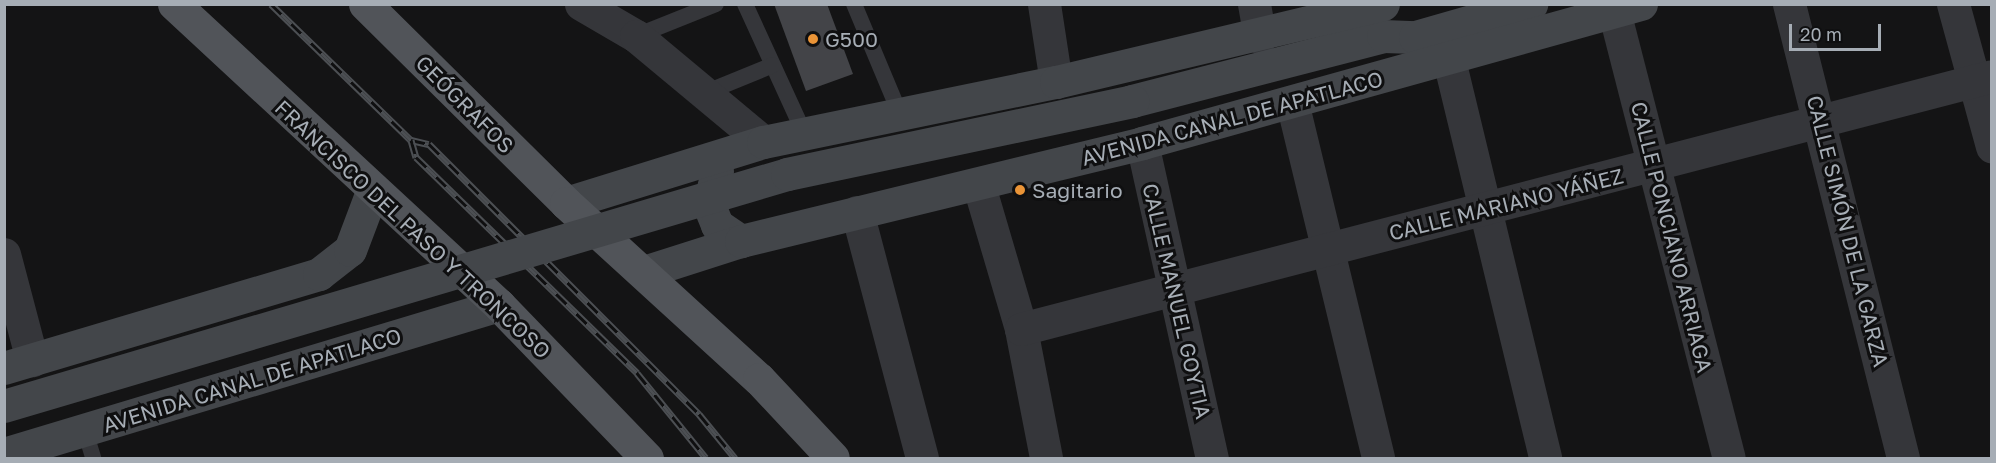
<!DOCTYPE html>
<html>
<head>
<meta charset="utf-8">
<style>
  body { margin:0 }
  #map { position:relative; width:1996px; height:463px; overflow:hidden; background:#141415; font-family:"Golos Text",sans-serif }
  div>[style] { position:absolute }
  .building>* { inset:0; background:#434448 }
  .lane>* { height:16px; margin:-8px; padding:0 8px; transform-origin:8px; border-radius:8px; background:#35363a }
  .street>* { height:33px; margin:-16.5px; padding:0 16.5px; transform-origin:16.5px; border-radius:16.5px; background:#35363a }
  .secondary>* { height:33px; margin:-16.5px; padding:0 16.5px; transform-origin:16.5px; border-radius:16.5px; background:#43464a }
  .primary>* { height:33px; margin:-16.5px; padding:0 16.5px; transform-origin:16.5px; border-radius:16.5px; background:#515459 }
  .rail>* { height:7px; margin-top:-3.5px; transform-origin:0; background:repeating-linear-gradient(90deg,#0f0f10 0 14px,#4c4f53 0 28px); box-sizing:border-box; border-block:2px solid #4c4f53 }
  .secondary-bridge>* { height:33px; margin:-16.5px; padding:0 16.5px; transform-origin:16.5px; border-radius:16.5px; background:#43464a }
  .dots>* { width:16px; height:16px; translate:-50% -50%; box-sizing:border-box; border:3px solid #0f0f10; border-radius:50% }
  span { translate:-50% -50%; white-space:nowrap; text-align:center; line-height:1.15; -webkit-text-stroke:6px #0f0f10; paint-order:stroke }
  .poi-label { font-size:21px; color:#a6adb5 }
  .left { translate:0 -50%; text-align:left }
  .street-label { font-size:21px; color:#a6adb5 }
  .frame { position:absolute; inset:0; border:6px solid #a6adb5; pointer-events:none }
  .scale { position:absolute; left:1789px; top:24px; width:92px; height:27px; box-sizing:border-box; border:3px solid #a6adb5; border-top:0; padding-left:8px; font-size:18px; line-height:21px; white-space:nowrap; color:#a6adb5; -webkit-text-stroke:4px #0f0f10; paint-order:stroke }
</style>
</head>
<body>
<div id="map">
  <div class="building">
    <i style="clip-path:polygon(774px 4px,827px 4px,853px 74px,806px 91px)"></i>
  </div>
  <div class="lane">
    <i style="left:745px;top:4px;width:142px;rotate:65.4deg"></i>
    <i style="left:854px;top:4px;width:119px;rotate:67.3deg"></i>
    <i style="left:636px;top:36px;width:86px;rotate:-21.8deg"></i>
    <i style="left:707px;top:92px;width:71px;rotate:-22.2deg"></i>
    <i style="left:85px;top:431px;width:28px;rotate:73deg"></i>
  </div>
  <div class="street">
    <i style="left:581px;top:4px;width:64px;rotate:30.2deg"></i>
    <i style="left:636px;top:36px;width:165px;rotate:39.8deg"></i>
    <i style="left:1044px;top:4px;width:79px;rotate:81.3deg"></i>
    <i style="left:1254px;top:4px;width:34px;rotate:80deg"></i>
    <i style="left:1789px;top:4px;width:468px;rotate:75.9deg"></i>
    <i style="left:1953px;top:4px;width:148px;rotate:74.7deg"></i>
    <i style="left:1615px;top:15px;width:457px;rotate:75.6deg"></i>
    <i style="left:1449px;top:60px;width:409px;rotate:76.4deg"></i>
    <i style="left:1292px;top:102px;width:366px;rotate:76.4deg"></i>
    <i style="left:1142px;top:143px;width:323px;rotate:77.5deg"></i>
    <i style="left:979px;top:186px;width:149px;rotate:73.6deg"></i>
    <i style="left:1021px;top:329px;width:131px;rotate:79deg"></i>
    <i style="left:857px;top:212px;width:254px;rotate:75.2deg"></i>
    <i style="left:4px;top:254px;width:110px;rotate:75.2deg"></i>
    <i style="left:1021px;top:329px;width:1003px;rotate:-14.6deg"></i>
  </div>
  <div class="secondary">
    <i style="left:1132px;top:101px;width:259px;rotate:-14.5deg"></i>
    <i style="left:1383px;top:36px;width:32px;rotate:2deg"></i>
    <i style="left:1415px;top:37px;width:121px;rotate:-15.9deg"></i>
    <i style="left:717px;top:171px;width:35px;rotate:103deg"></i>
    <i style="left:709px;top:205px;width:22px;rotate:68deg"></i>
    <i style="left:717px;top:225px;width:29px;rotate:34deg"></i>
    <i style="left:566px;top:203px;width:206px;rotate:-17.2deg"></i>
    <i style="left:763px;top:142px;width:299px;rotate:-11.6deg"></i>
    <i style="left:1056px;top:82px;width:336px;rotate:-13.4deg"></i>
    <i style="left:647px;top:271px;width:99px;rotate:-17.7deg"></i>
    <i style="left:741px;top:241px;width:413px;rotate:-13.7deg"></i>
    <i style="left:1142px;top:143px;width:518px;rotate:-15.57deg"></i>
    <i style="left:4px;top:368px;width:329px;rotate:-16.6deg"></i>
    <i style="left:319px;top:274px;width:39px;rotate:-38deg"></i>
    <i style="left:350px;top:250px;width:65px;rotate:-69.3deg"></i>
    <i style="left:4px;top:454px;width:517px;rotate:-16.75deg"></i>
  </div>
  <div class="primary">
    <i style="left:174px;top:4px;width:443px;rotate:42.8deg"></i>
    <i style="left:499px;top:305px;width:213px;rotate:46deg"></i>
    <i style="left:365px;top:4px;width:283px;rotate:44.7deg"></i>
    <i style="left:566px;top:203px;width:261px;rotate:42.4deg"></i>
    <i style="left:759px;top:379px;width:108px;rotate:46.9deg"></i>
  </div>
  <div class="rail">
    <i style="left:271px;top:4px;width:195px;rotate:44.2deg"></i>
    <i style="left:411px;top:140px;width:18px;rotate:13deg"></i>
    <i style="left:429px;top:144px;width:382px;rotate:45deg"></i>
    <i style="left:699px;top:414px;width:57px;rotate:50.7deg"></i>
    <i style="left:411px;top:140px;width:18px;rotate:74deg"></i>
    <i style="left:416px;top:157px;width:309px;rotate:44.3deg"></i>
    <i style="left:637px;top:373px;width:109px;rotate:50.9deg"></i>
  </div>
  <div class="secondary-bridge">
    <i style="left:4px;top:406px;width:817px;rotate:-16.5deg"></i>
    <i style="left:787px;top:174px;width:353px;rotate:-11.9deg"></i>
  </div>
  <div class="dots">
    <i style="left:813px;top:39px;background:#ea9437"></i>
    <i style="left:1020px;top:190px;background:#ea9437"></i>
  </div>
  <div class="poi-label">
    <span class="left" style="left:825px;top:39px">G500</span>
    <span class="left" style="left:1032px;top:190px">Sagitario</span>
  </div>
  <div class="street-label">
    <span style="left:465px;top:104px;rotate:45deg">GEÓGRAFOS</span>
    <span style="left:1232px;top:118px;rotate:-15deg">AVENIDA CANAL DE APATLACO</span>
    <span style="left:1506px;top:204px;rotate:-14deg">CALLE MARIANO YÁÑEZ</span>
    <span style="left:413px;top:229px;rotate:43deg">FRANCISCO DEL PASO Y TRONCOSO</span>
    <span style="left:1848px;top:231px;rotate:76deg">CALLE SIMÓN DE LA GARZA</span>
    <span style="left:1672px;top:237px;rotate:76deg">CALLE PONCIANO ARRIAGA</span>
    <span style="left:1177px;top:301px;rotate:77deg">CALLE MANUEL GOYTIA</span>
    <span style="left:252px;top:380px;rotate:-17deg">AVENIDA CANAL DE APATLACO</span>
  </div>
  <div class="frame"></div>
  <div class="scale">20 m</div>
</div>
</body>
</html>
